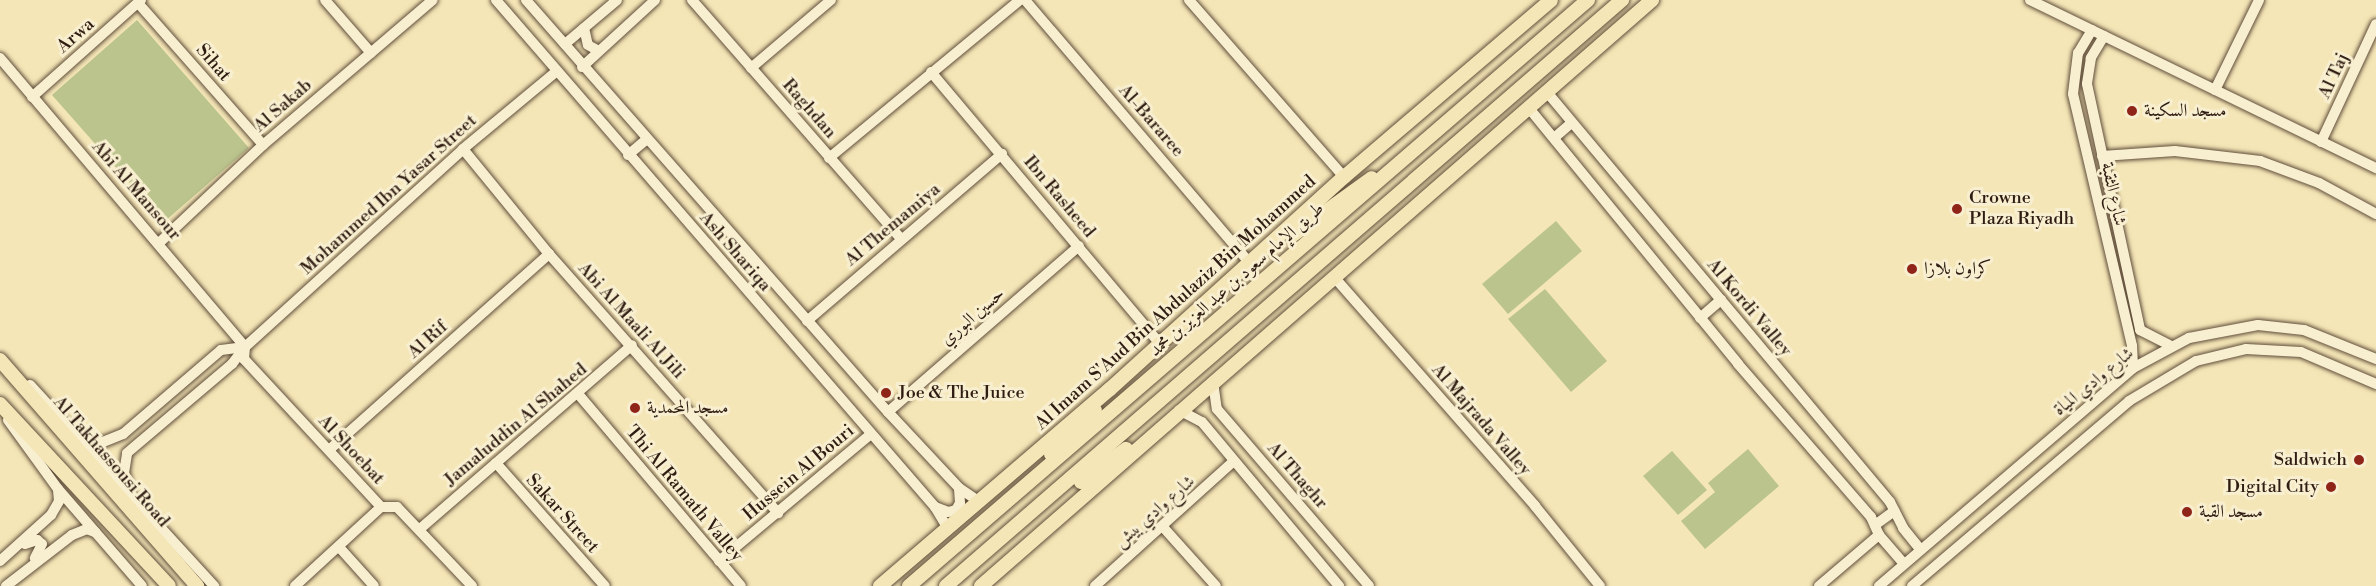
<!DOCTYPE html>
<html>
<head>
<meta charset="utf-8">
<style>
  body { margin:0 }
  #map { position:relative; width:2376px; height:586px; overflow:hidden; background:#f5e6b7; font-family:"Libre Bodoni",Amiri,serif }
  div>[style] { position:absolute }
  .green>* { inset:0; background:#bcc48e }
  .roads { filter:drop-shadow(0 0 2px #604e3b) drop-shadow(0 0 2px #604e3b) }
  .minor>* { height:10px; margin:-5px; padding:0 5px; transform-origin:5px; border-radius:5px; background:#f8efd0 }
  .major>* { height:14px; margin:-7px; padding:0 7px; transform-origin:7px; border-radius:7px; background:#f5e6b7 }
  .dots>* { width:16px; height:16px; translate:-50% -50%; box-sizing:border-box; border:3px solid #f8efd0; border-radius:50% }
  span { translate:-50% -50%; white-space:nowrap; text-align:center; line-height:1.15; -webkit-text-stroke:6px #f8efd0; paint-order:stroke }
  .street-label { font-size:18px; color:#2f1c12 }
  .poi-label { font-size:18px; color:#2f1c12 }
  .left { translate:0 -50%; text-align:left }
  .right { translate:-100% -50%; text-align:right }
</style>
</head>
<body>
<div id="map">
  <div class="green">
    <i style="clip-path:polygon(137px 20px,249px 148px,164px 222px,52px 95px)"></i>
    <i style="clip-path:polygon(1556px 221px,1582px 251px,1508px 314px,1482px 284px)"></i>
    <i style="clip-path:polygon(1545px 289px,1607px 361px,1571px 392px,1508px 319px)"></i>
    <i style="clip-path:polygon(1748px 449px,1779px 486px,1705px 549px,1681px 521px,1715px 492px,1708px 483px)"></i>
    <i style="clip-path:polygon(1672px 451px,1707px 490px,1678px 515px,1643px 476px)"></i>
  </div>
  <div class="roads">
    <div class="minor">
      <i style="left:325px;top:0;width:70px;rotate:49deg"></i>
      <i style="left:496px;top:0;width:671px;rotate:49.11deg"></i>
      <i style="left:935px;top:507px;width:23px;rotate:59deg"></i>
      <i style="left:526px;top:0;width:548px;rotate:48.7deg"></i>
      <i style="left:888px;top:412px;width:104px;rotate:46.9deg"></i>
      <i style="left:959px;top:488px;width:23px;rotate:34deg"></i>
      <i style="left:692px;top:0;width:317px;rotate:48.8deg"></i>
      <i style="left:1025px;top:0;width:348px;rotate:49.5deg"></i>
      <i style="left:1189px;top:0;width:235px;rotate:48.8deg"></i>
      <i style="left:2030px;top:0;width:385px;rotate:25.9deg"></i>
      <i style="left:138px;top:3px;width:189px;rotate:48.6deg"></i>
      <i style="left:584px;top:28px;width:17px;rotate:77deg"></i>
      <i style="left:588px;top:45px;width:10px;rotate:29deg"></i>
      <i style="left:2092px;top:30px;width:27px;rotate:121deg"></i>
      <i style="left:2078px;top:53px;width:41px;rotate:97deg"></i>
      <i style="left:2073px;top:94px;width:259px;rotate:76.8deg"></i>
      <i style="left:2132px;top:346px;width:22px;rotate:87deg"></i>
      <i style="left:2104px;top:36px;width:26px;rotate:121deg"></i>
      <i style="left:2091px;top:58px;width:26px;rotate:99deg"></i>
      <i style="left:2087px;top:84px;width:252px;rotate:77.8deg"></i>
      <i style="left:2140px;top:330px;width:36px;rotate:27deg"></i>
      <i style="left:565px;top:44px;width:68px;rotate:-40.2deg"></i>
      <i style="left:0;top:58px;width:379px;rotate:49.7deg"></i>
      <i style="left:582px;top:67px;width:99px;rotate:-42.5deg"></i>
      <i style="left:751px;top:68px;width:105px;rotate:-40.4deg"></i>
      <i style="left:931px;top:72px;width:357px;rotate:49.9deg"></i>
      <i style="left:2215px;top:90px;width:100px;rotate:-63.9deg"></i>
      <i style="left:1546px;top:91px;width:536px;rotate:50.07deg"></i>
      <i style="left:1890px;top:502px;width:29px;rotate:63deg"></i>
      <i style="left:1903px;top:528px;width:28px;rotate:51deg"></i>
      <i style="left:32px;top:97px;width:146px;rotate:-41.7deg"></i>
      <i style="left:1528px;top:107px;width:332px;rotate:50.7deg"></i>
      <i style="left:1738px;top:364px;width:203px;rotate:49deg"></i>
      <i style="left:1871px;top:517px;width:20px;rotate:66deg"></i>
      <i style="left:1879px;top:535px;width:38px;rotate:49deg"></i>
      <i style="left:1554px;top:138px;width:23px;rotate:-41deg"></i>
      <i style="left:2321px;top:142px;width:130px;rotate:-65deg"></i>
      <i style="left:463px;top:149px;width:136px;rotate:50.7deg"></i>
      <i style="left:549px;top:254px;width:346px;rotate:48.5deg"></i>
      <i style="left:628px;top:155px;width:25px;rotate:-40deg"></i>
      <i style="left:2102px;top:156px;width:73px;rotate:-3.9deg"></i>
      <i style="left:2175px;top:151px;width:86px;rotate:6.7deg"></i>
      <i style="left:2260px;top:161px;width:63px;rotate:20.4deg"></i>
      <i style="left:2319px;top:183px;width:65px;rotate:28.5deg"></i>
      <i style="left:829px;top:158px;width:248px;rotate:-39.6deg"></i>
      <i style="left:159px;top:243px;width:143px;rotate:-43.3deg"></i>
      <i style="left:263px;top:145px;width:223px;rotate:-40.5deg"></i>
      <i style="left:1335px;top:278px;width:303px;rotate:48.7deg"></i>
      <i style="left:1535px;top:506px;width:103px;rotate:50.9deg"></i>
      <i style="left:1700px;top:318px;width:28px;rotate:-41deg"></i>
      <i style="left:807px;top:321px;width:257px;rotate:-40.6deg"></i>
      <i style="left:245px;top:347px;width:12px;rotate:95deg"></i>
      <i style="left:244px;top:359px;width:202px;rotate:47.2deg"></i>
      <i style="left:381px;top:507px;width:16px"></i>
      <i style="left:397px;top:507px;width:109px;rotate:46.5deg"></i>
      <i style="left:1213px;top:382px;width:27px;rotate:82deg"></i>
      <i style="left:1217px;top:409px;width:233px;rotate:49.3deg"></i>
      <i style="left:30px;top:385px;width:273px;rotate:47.5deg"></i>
      <i style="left:579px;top:395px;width:250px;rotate:49.7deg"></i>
      <i style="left:1179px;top:410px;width:26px;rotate:28deg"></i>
      <i style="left:1202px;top:422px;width:214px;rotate:50.1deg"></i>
      <i style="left:888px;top:412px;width:253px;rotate:-41deg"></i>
      <i style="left:8px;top:420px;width:85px;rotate:54.1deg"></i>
      <i style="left:58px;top:489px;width:128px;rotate:49.1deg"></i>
      <i style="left:83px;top:441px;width:20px;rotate:3deg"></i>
      <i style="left:103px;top:442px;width:22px;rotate:-22deg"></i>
      <i style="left:123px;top:434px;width:129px;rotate:-40.6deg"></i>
      <i style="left:221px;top:350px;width:24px;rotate:-7deg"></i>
      <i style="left:245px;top:347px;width:294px;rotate:-42.2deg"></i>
      <i style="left:463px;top:149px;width:122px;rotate:-39.7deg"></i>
      <i style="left:329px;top:450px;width:295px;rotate:-41.7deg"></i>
      <i style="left:496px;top:463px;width:164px;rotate:48.5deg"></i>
      <i style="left:128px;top:485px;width:13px;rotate:-108deg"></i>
      <i style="left:124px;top:473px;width:20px;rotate:-81deg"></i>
      <i style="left:127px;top:453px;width:138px;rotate:-40.3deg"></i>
      <i style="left:232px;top:364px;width:21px;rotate:-53deg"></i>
      <i style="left:935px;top:507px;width:14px;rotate:21deg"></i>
      <i style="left:948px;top:512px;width:8px;rotate:-14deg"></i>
      <i style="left:956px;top:510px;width:8px;rotate:-60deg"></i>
      <i style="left:960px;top:503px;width:15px;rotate:-94deg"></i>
      <i style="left:1875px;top:525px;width:24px;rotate:-36deg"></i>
      <i style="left:1163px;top:527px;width:79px;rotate:48.1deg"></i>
      <i style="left:421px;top:528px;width:279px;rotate:-40.9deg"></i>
      <i style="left:25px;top:544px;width:13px;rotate:-18deg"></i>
      <i style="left:37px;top:540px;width:6px;rotate:39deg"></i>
      <i style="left:42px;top:544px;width:16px;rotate:117deg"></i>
      <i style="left:339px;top:547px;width:52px;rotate:48.1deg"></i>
      <i style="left:0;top:561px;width:69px;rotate:-42deg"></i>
      <i style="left:51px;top:515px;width:16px;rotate:-60deg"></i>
      <i style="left:59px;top:501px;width:12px;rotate:-95deg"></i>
      <i style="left:719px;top:561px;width:198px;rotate:-39.9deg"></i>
      <i style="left:6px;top:586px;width:83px;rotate:-37.7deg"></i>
      <i style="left:72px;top:535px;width:16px;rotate:-22deg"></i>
      <i style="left:87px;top:529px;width:9px;rotate:21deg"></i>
      <i style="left:295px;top:586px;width:117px;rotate:-42.6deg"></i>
      <i style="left:1095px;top:586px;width:187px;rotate:-42deg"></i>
      <i style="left:1819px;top:586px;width:79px;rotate:-40.4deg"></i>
      <i style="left:1879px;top:586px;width:335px;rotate:-40.6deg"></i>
      <i style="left:2133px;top:368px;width:64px;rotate:-28.2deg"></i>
      <i style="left:2189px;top:338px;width:70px;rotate:-10.7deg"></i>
      <i style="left:2258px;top:325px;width:46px;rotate:6.2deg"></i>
      <i style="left:2304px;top:330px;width:78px;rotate:21.9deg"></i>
      <i style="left:1912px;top:586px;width:285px;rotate:-40.4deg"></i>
      <i style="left:2129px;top:401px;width:78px;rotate:-30.8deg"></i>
      <i style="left:2196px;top:361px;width:51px;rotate:-13.5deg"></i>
      <i style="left:2246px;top:349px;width:55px;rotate:3.1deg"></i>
      <i style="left:2301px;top:352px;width:82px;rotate:23.1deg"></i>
    </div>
    <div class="major">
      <i style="left:1293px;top:235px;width:97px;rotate:-35.8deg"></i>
      <i style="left:0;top:360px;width:300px;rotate:48.9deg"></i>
      <i style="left:0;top:404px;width:248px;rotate:47.1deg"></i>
      <i style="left:1051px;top:454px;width:62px;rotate:-45deg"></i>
      <i style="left:1081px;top:482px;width:56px;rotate:-36.3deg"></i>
      <i style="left:880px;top:586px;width:303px;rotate:-40.6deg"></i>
      <i style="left:1110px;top:389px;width:316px;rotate:-42.2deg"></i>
      <i style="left:1344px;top:177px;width:272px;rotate:-40.5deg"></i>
      <i style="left:909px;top:586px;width:897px;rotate:-40.8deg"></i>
      <i style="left:946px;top:586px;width:895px;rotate:-40.92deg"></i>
      <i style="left:981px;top:586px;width:891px;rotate:-41.13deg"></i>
    </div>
  </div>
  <div class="dots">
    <i style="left:2132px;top:111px;background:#8f2418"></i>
    <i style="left:1957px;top:209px;background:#8f2418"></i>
    <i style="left:1912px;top:269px;background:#8f2418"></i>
    <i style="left:886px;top:393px;background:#8f2418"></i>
    <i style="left:635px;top:408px;background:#8f2418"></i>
    <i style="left:2359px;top:460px;background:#8f2418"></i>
    <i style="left:2331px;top:487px;background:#8f2418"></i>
    <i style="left:2187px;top:512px;background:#8f2418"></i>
  </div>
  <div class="street-label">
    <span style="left:76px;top:36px;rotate:-41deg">Arwa</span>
    <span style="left:213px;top:63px;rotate:49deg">Sihat</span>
    <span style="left:2334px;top:76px;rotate:-65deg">Al Taj</span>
    <span style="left:283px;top:106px;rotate:-41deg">Al Sakab</span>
    <span style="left:809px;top:109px;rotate:49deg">Raghdan</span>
    <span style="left:1151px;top:121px;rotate:49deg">Al-Bararee</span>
    <span style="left:136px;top:191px;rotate:49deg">Abi Al Mansour</span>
    <span style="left:2113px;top:194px;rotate:78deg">شارع الثقبة</span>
    <span style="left:389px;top:195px;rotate:-42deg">Mohammed Ibn Yasar Street</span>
    <span style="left:1059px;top:197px;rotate:50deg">Ibn Rasheed</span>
    <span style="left:893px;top:225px;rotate:-40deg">Al Themamiya</span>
    <span style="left:735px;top:252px;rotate:49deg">Ash Shariqa</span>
    <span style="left:1237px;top:280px;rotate:-41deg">طريق الإمام سعود بن عبد العزيز بن محمد</span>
    <span style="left:1176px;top:303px;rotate:-42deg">Al Imam S'Aud Bin Abdulaziz Bin Mohammed</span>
    <span style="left:1749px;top:308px;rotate:50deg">Al Kordi Valley</span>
    <span style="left:973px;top:317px;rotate:-41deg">حسين البوري</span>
    <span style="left:631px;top:321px;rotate:48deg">Abi Al Maali Al Jili</span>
    <span style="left:428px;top:340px;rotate:-42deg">Al Rif</span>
    <span style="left:2094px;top:382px;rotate:-39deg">شارع وادي المياة</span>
    <span style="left:1481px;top:420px;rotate:49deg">Al Majrada Valley</span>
    <span style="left:516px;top:425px;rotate:-40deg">Jamaluddin Al Shahed</span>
    <span style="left:351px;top:450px;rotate:47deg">Al Shoebat</span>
    <span style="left:111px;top:462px;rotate:49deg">Al Takhassousi Road</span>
    <span style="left:799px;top:473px;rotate:-40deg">Hussein Al Bouri</span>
    <span style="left:1297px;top:476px;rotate:49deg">Al Thaghr</span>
    <span style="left:684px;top:494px;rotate:50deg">Thi Al Ramath Valley</span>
    <span style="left:1155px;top:512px;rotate:-41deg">شارع وادي بيش</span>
    <span style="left:562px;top:514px;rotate:48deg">Sakar Street</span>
  </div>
  <div class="poi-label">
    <span class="left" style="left:2144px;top:111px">مسجد السكينة</span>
    <span class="left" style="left:1969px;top:209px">Crowne<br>Plaza Riyadh</span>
    <span class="left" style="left:1924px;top:269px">كراون بلازا</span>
    <span class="left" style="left:898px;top:393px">Joe &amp; The Juice</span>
    <span class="left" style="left:647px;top:408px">مسجد المحمدية</span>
    <span class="right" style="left:2347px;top:460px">Saldwich</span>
    <span class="right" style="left:2319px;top:487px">Digital City</span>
    <span class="left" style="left:2199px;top:512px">مسجد القبة</span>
  </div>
</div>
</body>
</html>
